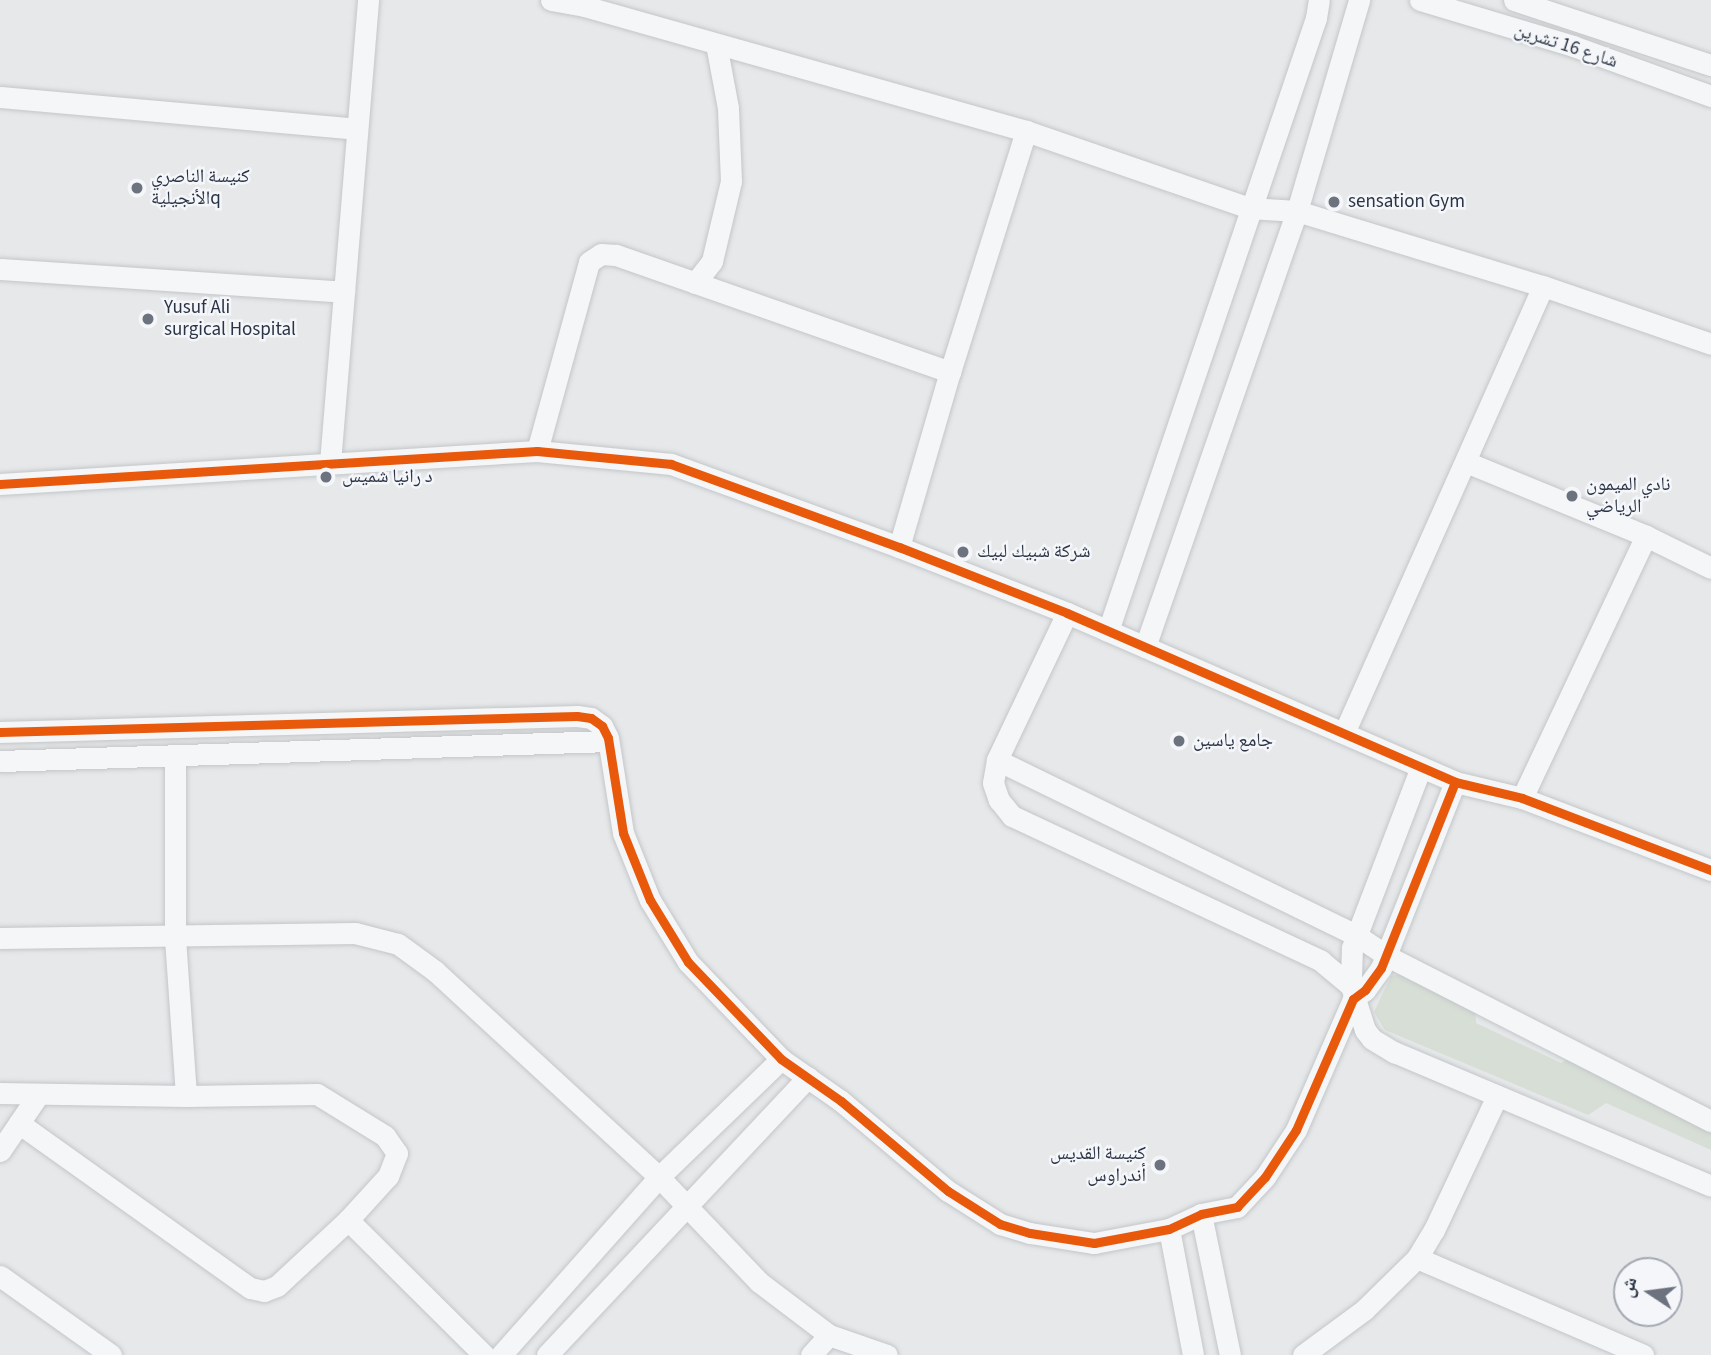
<!DOCTYPE html>
<html>
<head>
<meta charset="utf-8">
<style>
  body { margin:0 }
  #map { position:relative; width:1711px; height:1355px; overflow:hidden; background:#e6e8ea; font-family:"Source Sans 3","Noto Naskh Arabic",sans-serif }
  div>[style] { position:absolute }
  .green>* { inset:0; background:#d6ded6 }
  .roads { filter:drop-shadow(0 0 2px #c4c6c8) drop-shadow(0 0 2px #c4c6c8) }
  .minor>* { height:21px; margin:-10.5px; padding:0 10.5px; transform-origin:10.5px; border-radius:10.5px; background:#f5f6f7 }
  .cycleway>* { height:9px; margin:-4.5px; padding:0 4.5px; transform-origin:4.5px; border-radius:4.5px; background:#e8590c }
  .dots>* { width:19px; height:19px; translate:-50% -50%; box-sizing:border-box; border:4px solid #f4f6f9; border-radius:50% }
  span { translate:-50% -50%; white-space:nowrap; text-align:center; line-height:1.15; -webkit-text-stroke:5px #f4f6f9; paint-order:stroke }
  .street-label { font-size:19px; color:#2b3445 }
  .poi-label { font-size:19px; color:#2b3445 }
  .left { translate:0 -50%; text-align:left }
  .right { translate:-100% -50%; text-align:right }
  .north { position:absolute; left:1613px; top:1257px; width:70px; height:70px; box-sizing:border-box; background:#f4f6f9; border:2px solid #a4a8b1; border-radius:50%; rotate:283deg; font-size:19px; font-weight:700; line-height:28px; text-align:center; color:#2b3445 }
  .north::after { content:''; display:block; margin:auto; width:24px; height:32px; background:#6c737f; clip-path:polygon(50% 0,100% 100%,50% 72%,0 100%) }
</style>
</head>
<body>
<div id="map">
  <div class="green">
    <i style="clip-path:polygon(1407px 973px,1475px 1008px,1476px 1023px,1561px 1063px,1575px 1055px,1711px 1123px,1711px 1150px,1606px 1103px,1588px 1115px,1385px 1030px,1374px 1012px,1391px 976px)"></i>
  </div>
  <div class="roads">
    <div class="minor">
      <i style="left:551px;top:0;width:34px;rotate:10deg"></i>
      <i style="left:584px;top:6px;width:459px;rotate:15.8deg"></i>
      <i style="left:1026px;top:131px;width:236px;rotate:19deg"></i>
      <i style="left:1249px;top:208px;width:48px;rotate:3.6deg"></i>
      <i style="left:1297px;top:211px;width:257px;rotate:17deg"></i>
      <i style="left:1543px;top:286px;width:178px;rotate:19deg"></i>
      <i style="left:1420px;top:0;width:160px;rotate:16.7deg"></i>
      <i style="left:1573px;top:46px;width:147px;rotate:19.9deg"></i>
      <i style="left:1514px;top:0;width:207px;rotate:18.3deg"></i>
      <i style="left:0;top:97px;width:358px;rotate:5.1deg"></i>
      <i style="left:0;top:269px;width:345px;rotate:3.8deg"></i>
      <i style="left:695px;top:283px;width:28px;rotate:-52deg"></i>
      <i style="left:712px;top:261px;width:82px;rotate:-76.6deg"></i>
      <i style="left:731px;top:181px;width:73px;rotate:-92.4deg"></i>
      <i style="left:728px;top:108px;width:65px;rotate:-100.6deg"></i>
      <i style="left:537px;top:451px;width:196px;rotate:-74.6deg"></i>
      <i style="left:589px;top:262px;width:14px;rotate:-34deg"></i>
      <i style="left:601px;top:254px;width:15px;rotate:4deg"></i>
      <i style="left:616px;top:255px;width:354px;rotate:19.3deg"></i>
      <i style="left:1466px;top:462px;width:195px;rotate:22.3deg"></i>
      <i style="left:1646px;top:536px;width:72px;rotate:26.2deg"></i>
      <i style="left:330px;top:463px;width:465px;rotate:-85.3deg"></i>
      <i style="left:0;top:484px;width:538px;rotate:-3.52deg"></i>
      <i style="left:537px;top:451px;width:135px;rotate:5.5deg"></i>
      <i style="left:671px;top:464px;width:243px;rotate:20deg"></i>
      <i style="left:899px;top:547px;width:180px;rotate:21.4deg"></i>
      <i style="left:1067px;top:613px;width:423px;rotate:23.5deg"></i>
      <i style="left:1455px;top:782px;width:69px;rotate:13.4deg"></i>
      <i style="left:1522px;top:798px;width:202px;rotate:20.9deg"></i>
      <i style="left:899px;top:547px;width:182px;rotate:-73.8deg"></i>
      <i style="left:950px;top:372px;width:253px;rotate:-72.5deg"></i>
      <i style="left:1067px;top:613px;width:163px;rotate:115.5deg"></i>
      <i style="left:997px;top:760px;width:23px;rotate:100deg"></i>
      <i style="left:993px;top:783px;width:18px;rotate:71deg"></i>
      <i style="left:999px;top:800px;width:21px;rotate:51deg"></i>
      <i style="left:1012px;top:816px;width:341px;rotate:25.1deg"></i>
      <i style="left:1321px;top:961px;width:39px;rotate:40deg"></i>
      <i style="left:1108px;top:631px;width:647px;rotate:-71.26deg"></i>
      <i style="left:1316px;top:18px;width:18px;rotate:-81deg"></i>
      <i style="left:1145px;top:647px;width:462px;rotate:-70.8deg"></i>
      <i style="left:1297px;top:211px;width:220px;rotate:-73.6deg"></i>
      <i style="left:0;top:732px;width:577px;rotate:-1.59deg"></i>
      <i style="left:577px;top:716px;width:14px;rotate:8deg"></i>
      <i style="left:591px;top:718px;width:14px;rotate:36deg"></i>
      <i style="left:602px;top:726px;width:13px;rotate:63deg"></i>
      <i style="left:608px;top:738px;width:96px;rotate:81deg"></i>
      <i style="left:623px;top:833px;width:72px;rotate:68.1deg"></i>
      <i style="left:650px;top:900px;width:73px;rotate:58.5deg"></i>
      <i style="left:688px;top:962px;width:134px;rotate:46.2deg"></i>
      <i style="left:781px;top:1059px;width:73px;rotate:35deg"></i>
      <i style="left:841px;top:1101px;width:140px;rotate:40.1deg"></i>
      <i style="left:948px;top:1191px;width:62px;rotate:32.4deg"></i>
      <i style="left:1000px;top:1224px;width:31px;rotate:17deg"></i>
      <i style="left:1030px;top:1233px;width:65px;rotate:8.9deg"></i>
      <i style="left:1094px;top:1243px;width:76px;rotate:-10.6deg"></i>
      <i style="left:1169px;top:1229px;width:35px;rotate:-25deg"></i>
      <i style="left:1201px;top:1214px;width:37px;rotate:-11deg"></i>
      <i style="left:1237px;top:1207px;width:41px;rotate:-47deg"></i>
      <i style="left:1265px;top:1177px;width:56px;rotate:-56.6deg"></i>
      <i style="left:1296px;top:1130px;width:143px;rotate:-66.5deg"></i>
      <i style="left:1353px;top:999px;width:15px;rotate:-37deg"></i>
      <i style="left:1365px;top:990px;width:27px;rotate:-54deg"></i>
      <i style="left:1381px;top:968px;width:200px;rotate:-68.3deg"></i>
      <i style="left:1344px;top:733px;width:489px;rotate:-66deg"></i>
      <i style="left:175px;top:757px;width:181px;rotate:90deg"></i>
      <i style="left:175px;top:938px;width:158px;rotate:86deg"></i>
      <i style="left:997px;top:760px;width:399px;rotate:26deg"></i>
      <i style="left:1356px;top:935px;width:37px;rotate:34deg"></i>
      <i style="left:1387px;top:956px;width:364px;rotate:27deg"></i>
      <i style="left:0;top:761px;width:608px;rotate:-1.88deg"></i>
      <i style="left:1421px;top:767px;width:194px;rotate:110.9deg"></i>
      <i style="left:1352px;top:948px;width:38px;rotate:92deg"></i>
      <i style="left:1351px;top:986px;width:46px;rotate:72.3deg"></i>
      <i style="left:1365px;top:1030px;width:11px;rotate:52deg"></i>
      <i style="left:1372px;top:1039px;width:26px;rotate:31deg"></i>
      <i style="left:1394px;top:1052px;width:344px;rotate:22.9deg"></i>
      <i style="left:1522px;top:798px;width:290px;rotate:-64.7deg"></i>
      <i style="left:0;top:938px;width:355px;rotate:-0.8deg"></i>
      <i style="left:355px;top:933px;width:44px;rotate:14.3deg"></i>
      <i style="left:398px;top:944px;width:46px;rotate:36.1deg"></i>
      <i style="left:435px;top:971px;width:304px;rotate:42.6deg"></i>
      <i style="left:659px;top:1177px;width:145px;rotate:46.4deg"></i>
      <i style="left:759px;top:1282px;width:88px;rotate:37.1deg"></i>
      <i style="left:829px;top:1335px;width:61px;rotate:19deg"></i>
      <i style="left:0;top:1093px;width:186px;rotate:0.9deg"></i>
      <i style="left:186px;top:1096px;width:131px;rotate:-0.9deg"></i>
      <i style="left:317px;top:1094px;width:80px;rotate:31.7deg"></i>
      <i style="left:385px;top:1136px;width:21px;rotate:55deg"></i>
      <i style="left:397px;top:1153px;width:25px;rotate:111deg"></i>
      <i style="left:388px;top:1176px;width:59px;rotate:132.3deg"></i>
      <i style="left:348px;top:1220px;width:97px;rotate:137.1deg"></i>
      <i style="left:277px;top:1286px;width:14px;rotate:159deg"></i>
      <i style="left:264px;top:1291px;width:14px;rotate:-168deg"></i>
      <i style="left:250px;top:1288px;width:284px;rotate:-144.5deg"></i>
      <i style="left:0;top:1151px;width:68px;rotate:-55.8deg"></i>
      <i style="left:1201px;top:1214px;width:144px;rotate:78.4deg"></i>
      <i style="left:348px;top:1220px;width:192px;rotate:44.8deg"></i>
      <i style="left:1169px;top:1229px;width:128px;rotate:79.2deg"></i>
      <i style="left:1417px;top:1258px;width:246px;rotate:23.2deg"></i>
      <i style="left:0;top:1276px;width:136px;rotate:35.4deg"></i>
      <i style="left:501px;top:1355px;width:238px;rotate:-48.4deg"></i>
      <i style="left:659px;top:1177px;width:170px;rotate:-44deg"></i>
      <i style="left:547px;top:1355px;width:381px;rotate:-46.8deg"></i>
      <i style="left:811px;top:1355px;width:27px;rotate:-48deg"></i>
      <i style="left:1303px;top:1355px;width:76px;rotate:-36.4deg"></i>
      <i style="left:1364px;top:1310px;width:74px;rotate:-44.5deg"></i>
      <i style="left:1417px;top:1258px;width:33px;rotate:-59deg"></i>
      <i style="left:1434px;top:1230px;width:148px;rotate:-64.8deg"></i>
    </div>
  </div>
  <div class="cycleway">
    <i style="left:0;top:484px;width:538px;rotate:-3.52deg"></i>
    <i style="left:537px;top:451px;width:135px;rotate:5.5deg"></i>
    <i style="left:671px;top:464px;width:243px;rotate:20deg"></i>
    <i style="left:899px;top:547px;width:180px;rotate:21.4deg"></i>
    <i style="left:1067px;top:613px;width:423px;rotate:23.5deg"></i>
    <i style="left:1455px;top:782px;width:69px;rotate:13.4deg"></i>
    <i style="left:1522px;top:798px;width:202px;rotate:20.9deg"></i>
    <i style="left:0;top:732px;width:577px;rotate:-1.59deg"></i>
    <i style="left:577px;top:716px;width:14px;rotate:8deg"></i>
    <i style="left:591px;top:718px;width:14px;rotate:36deg"></i>
    <i style="left:602px;top:726px;width:13px;rotate:63deg"></i>
    <i style="left:608px;top:738px;width:96px;rotate:81deg"></i>
    <i style="left:623px;top:833px;width:72px;rotate:68.1deg"></i>
    <i style="left:650px;top:900px;width:73px;rotate:58.5deg"></i>
    <i style="left:688px;top:962px;width:134px;rotate:46.2deg"></i>
    <i style="left:781px;top:1059px;width:73px;rotate:35deg"></i>
    <i style="left:841px;top:1101px;width:140px;rotate:40.1deg"></i>
    <i style="left:948px;top:1191px;width:62px;rotate:32.4deg"></i>
    <i style="left:1000px;top:1224px;width:31px;rotate:17deg"></i>
    <i style="left:1030px;top:1233px;width:65px;rotate:8.9deg"></i>
    <i style="left:1094px;top:1243px;width:76px;rotate:-10.6deg"></i>
    <i style="left:1169px;top:1229px;width:35px;rotate:-25deg"></i>
    <i style="left:1201px;top:1214px;width:37px;rotate:-11deg"></i>
    <i style="left:1237px;top:1207px;width:41px;rotate:-47deg"></i>
    <i style="left:1265px;top:1177px;width:56px;rotate:-56.6deg"></i>
    <i style="left:1296px;top:1130px;width:143px;rotate:-66.5deg"></i>
    <i style="left:1353px;top:999px;width:15px;rotate:-37deg"></i>
    <i style="left:1365px;top:990px;width:27px;rotate:-54deg"></i>
    <i style="left:1381px;top:968px;width:200px;rotate:-68.3deg"></i>
  </div>
  <div class="dots">
    <i style="left:137px;top:188px;background:#6c737f"></i>
    <i style="left:1334px;top:202px;background:#6c737f"></i>
    <i style="left:148px;top:319px;background:#6c737f"></i>
    <i style="left:326px;top:477px;background:#6c737f"></i>
    <i style="left:1572px;top:496px;background:#6c737f"></i>
    <i style="left:963px;top:552px;background:#6c737f"></i>
    <i style="left:1179px;top:741px;background:#6c737f"></i>
    <i style="left:1160px;top:1165px;background:#6c737f"></i>
  </div>
  <div class="street-label">
    <span style="left:1566px;top:46px;rotate:18deg">شارع 16 تشرين</span>
  </div>
  <div class="poi-label">
    <span class="left" style="left:151px;top:188px">كنيسة الناصري<br>الأنجيليةq</span>
    <span class="left" style="left:1348px;top:202px">sensation Gym</span>
    <span class="left" style="left:164px;top:319px">Yusuf Ali<br>surgical Hospital</span>
    <span class="left" style="left:342px;top:477px">د رانيا شميس</span>
    <span class="left" style="left:1586px;top:496px">نادي الميمون<br>الرياضي</span>
    <span class="left" style="left:977px;top:552px">شركة شبيك لبيك</span>
    <span class="left" style="left:1193px;top:741px">جامع ياسين</span>
    <span class="right" style="left:1146px;top:1165px">كنيسة القديس<br>أندراوس</span>
  </div>
  <div class="north">ش</div>
</div>
</body>
</html>
